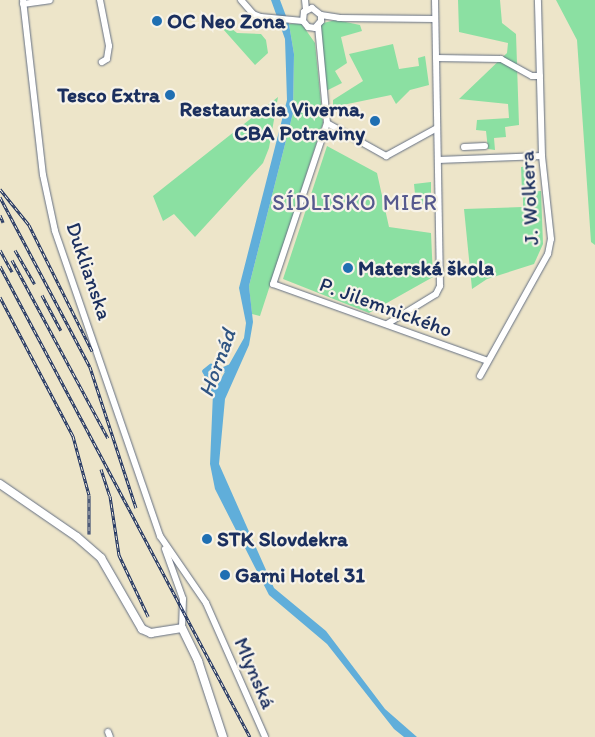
<!DOCTYPE html>
<html>
<head>
<meta charset="utf-8">
<style>
  body { margin:0 }
  #map { position:relative; width:595px; height:737px; overflow:hidden; background:#ede5c9; font-family:Itim,sans-serif }
  div>[style] { position:absolute }
  .green>* { inset:0; background:#8be0a2 }
  .water>* { inset:0; background:#60aeda }
  .canal>* { height:4.5px; margin:-2.25px; padding:0 2.25px; transform-origin:2.25px; border-radius:2.25px; background:#60aeda }
  .roads { filter:drop-shadow(0 0 1px #646f83) drop-shadow(0 0 1px #646f83) }
  .minor>* { height:6px; margin:-3px; padding:0 3px; transform-origin:3px; border-radius:3px; background:#fff }
  .major>* { height:8px; margin:-4px; padding:0 4px; transform-origin:4px; border-radius:4px; background:#fff }
  .rail>* { height:3px; margin-top:-1.5px; transform-origin:0; background:repeating-linear-gradient(90deg,#f7f3e8 0 4px,#1b2f5e 0 8px); box-sizing:border-box; border-block:1px solid #1b2f5e }
  .dots>* { width:14px; height:14px; translate:-50% -50%; box-sizing:border-box; border:2px solid #f7f3e8; border-radius:50% }
  span { translate:-50% -50%; white-space:nowrap; text-align:center; line-height:1.15; -webkit-text-stroke:4.5px #f7f3e8; paint-order:stroke }
  .poi-label { font-size:21px; color:#1b2f5e; font-weight:700 }
  .left { translate:0 -50%; text-align:left }
  .right { translate:-100% -50%; text-align:right }
  .street-label { font-size:21px; color:#1b2f5e }
  .neighbourhood-label { font-size:22px; color:#55598e; letter-spacing:1px }
  .water-label { font-size:22px; color:#305583; font-style:italic }
</style>
</head>
<body>
<div id="map">
  <div class="green">
    <i style="clip-path:polygon(458px 0,500px 0,502px 23px,516px 34px,519px 125px,505px 127px,506px 137px,494px 138px,495px 150px,488px 149px,486px 131px,476px 130px,477px 120px,509px 118px,508px 104px,459px 99px,507px 53px,508px 43px,459px 32px)"></i>
    <i style="clip-path:polygon(556px 0,595px 0,595px 245px,591px 242px,577px 40px)"></i>
    <i style="clip-path:polygon(336px 20px,360px 25px,362px 31px,341px 37px,347px 63px,335px 71px,342px 83px,326px 91px,320px 28px,323px 23px)"></i>
    <i style="clip-path:polygon(301px 23px,315px 43px,323px 123px,260px 316px,252px 314px,249px 286px,293px 113px,294px 54px,289px 24px)"></i>
    <i style="clip-path:polygon(227px 25px,237px 33px,261px 34px,266px 40px,268px 53px,255px 65px,223px 29px)"></i>
    <i style="clip-path:polygon(393px 44px,399px 69px,419px 66px,418px 58px,425px 56px,429px 85px,410px 90px,396px 104px,391px 95px,333px 107px,333px 100px,363px 81px,349px 54px)"></i>
    <i style="clip-path:polygon(278px 97px,269px 148px,263px 163px,195px 237px,174px 214px,163px 221px,153px 196px)"></i>
    <i style="clip-path:polygon(327px 146px,377px 173px,389px 227px,431px 233px,433px 277px,369px 313px,283px 279px)"></i>
    <i style="clip-path:polygon(533px 166px,535px 190px,522px 191px,521px 167px)"></i>
    <i style="clip-path:polygon(431px 182px,431px 204px,416px 204px,414px 184px)"></i>
    <i style="clip-path:polygon(541px 191px,543px 244px,534px 264px,487px 279px,472px 289px,464px 209px,523px 207px,523px 192px)"></i>
  </div>
  <div class="water">
    <i style="clip-path:polygon(271px 0,280px 0,289px 24px,294px 54px,293px 113px,249px 286px,253px 322px,249px 345px,225px 399px,219px 464px,274px 588px,326px 631px,385px 709px,417px 737px,404px 737px,394px 729px,327px 644px,269px 595px,215px 489px,210px 464px,213px 393px,244px 338px,246px 323px,239px 288px,287px 100px,285px 39px)"></i>
  </div>
  <div class="canal">
    <i style="left:211px;top:366px;width:8px;rotate:140deg"></i>
    <i style="left:205px;top:371px;width:27px;rotate:66deg"></i>
    <i style="left:207px;top:376px;width:26px;rotate:-23deg"></i>
  </div>
  <div class="roads">
    <div class="minor">
      <i style="left:23px;top:0;width:176px;rotate:83.5deg"></i>
      <i style="left:43px;top:175px;width:57px;rotate:77.9deg"></i>
      <i style="left:55px;top:231px;width:323px;rotate:71deg"></i>
      <i style="left:160px;top:536px;width:81px;rotate:55.5deg"></i>
      <i style="left:206px;top:603px;width:146px;rotate:66.2deg"></i>
      <i style="left:100px;top:0;width:47px;rotate:78.9deg"></i>
      <i style="left:109px;top:46px;width:13px;rotate:99deg"></i>
      <i style="left:107px;top:59px;width:6px;rotate:149deg"></i>
      <i style="left:241px;top:0;width:18px;rotate:49deg"></i>
      <i style="left:253px;top:14px;width:9px;rotate:21deg"></i>
      <i style="left:261px;top:17px;width:42px;rotate:5.4deg"></i>
      <i style="left:305px;top:0;width:10px;rotate:84deg"></i>
      <i style="left:23px;top:4px;width:27px;rotate:-8deg"></i>
      <i style="left:321px;top:15px;width:6px;rotate:90deg"></i>
      <i style="left:321px;top:21px;width:9px;rotate:131deg"></i>
      <i style="left:315px;top:28px;width:7px;rotate:-172deg"></i>
      <i style="left:308px;top:27px;width:8px;rotate:-130deg"></i>
      <i style="left:303px;top:21px;width:9px;rotate:-84deg"></i>
      <i style="left:304px;top:12px;width:9px;rotate:-27deg"></i>
      <i style="left:312px;top:8px;width:11px;rotate:38deg"></i>
      <i style="left:321px;top:15px;width:18px;rotate:9deg"></i>
      <i style="left:339px;top:18px;width:96px;rotate:0.6deg"></i>
      <i style="left:318px;top:26px;width:97px;rotate:84.7deg"></i>
      <i style="left:327px;top:123px;width:170px;rotate:108.5deg"></i>
      <i style="left:273px;top:284px;width:228px;rotate:19.7deg"></i>
      <i style="left:436px;top:58px;width:65px;rotate:0.9deg"></i>
      <i style="left:501px;top:59px;width:35px;rotate:29deg"></i>
      <i style="left:532px;top:76px;width:8px"></i>
      <i style="left:327px;top:123px;width:68px;rotate:29.2deg"></i>
      <i style="left:386px;top:156px;width:58px;rotate:-28.8deg"></i>
      <i style="left:464px;top:147px;width:21px;rotate:-3deg"></i>
      <i style="left:438px;top:160px;width:104px;rotate:-2.2deg"></i>
      <i style="left:387px;top:324px;width:57px;rotate:-31.5deg"></i>
      <i style="left:436px;top:294px;width:9px;rotate:-63deg"></i>
      <i style="left:440px;top:286px;width:286px;rotate:-91deg"></i>
      <i style="left:480px;top:376px;width:140px;rotate:-60.9deg"></i>
      <i style="left:548px;top:254px;width:15px;rotate:-79deg"></i>
      <i style="left:551px;top:239px;width:83px;rotate:-96.2deg"></i>
      <i style="left:542px;top:156px;width:156px;rotate:-91.5deg"></i>
      <i style="left:165px;top:549px;width:53px;rotate:70.2deg"></i>
      <i style="left:183px;top:599px;width:29px;rotate:92deg"></i>
      <i style="left:108px;top:732px;width:5px;rotate:68deg"></i>
    </div>
    <div class="major">
      <i style="left:0;top:484px;width:93px;rotate:34.5deg"></i>
      <i style="left:77px;top:537px;width:32px;rotate:41deg"></i>
      <i style="left:101px;top:558px;width:82px;rotate:60deg"></i>
      <i style="left:142px;top:629px;width:10px;rotate:24deg"></i>
      <i style="left:151px;top:633px;width:31px;rotate:-9deg"></i>
      <i style="left:182px;top:628px;width:37px;rotate:64deg"></i>
      <i style="left:198px;top:661px;width:80px;rotate:71.8deg"></i>
    </div>
  </div>
  <div class="rail">
    <i style="left:0;top:189px;width:46px;rotate:51.1deg"></i>
    <i style="left:29px;top:225px;width:141px;rotate:63.4deg"></i>
    <i style="left:0;top:197px;width:192px;rotate:62.1deg"></i>
    <i style="left:90px;top:367px;width:148px;rotate:71.9deg"></i>
    <i style="left:0;top:215px;width:8px;rotate:67deg"></i>
    <i style="left:0;top:250px;width:25px;rotate:61deg"></i>
    <i style="left:15px;top:250px;width:39px;rotate:60deg"></i>
    <i style="left:12px;top:260px;width:202px;rotate:61.7deg"></i>
    <i style="left:0;top:266px;width:533px;rotate:62.04deg"></i>
    <i style="left:42px;top:295px;width:40px;rotate:62deg"></i>
    <i style="left:0;top:297px;width:157px;rotate:62.3deg"></i>
    <i style="left:73px;top:436px;width:61px;rotate:74.8deg"></i>
    <i style="left:89px;top:495px;width:39px;rotate:90deg"></i>
    <i style="left:101px;top:469px;width:28px;rotate:72deg"></i>
    <i style="left:110px;top:496px;width:60px;rotate:81.3deg"></i>
    <i style="left:119px;top:555px;width:68px;rotate:64.6deg"></i>
  </div>
  <div class="dots">
    <i style="left:157px;top:21px;background:#1f6fb2"></i>
    <i style="left:170px;top:95px;background:#1f6fb2"></i>
    <i style="left:375px;top:121px;background:#1f6fb2"></i>
    <i style="left:348px;top:268px;background:#1f6fb2"></i>
    <i style="left:207px;top:539px;background:#1f6fb2"></i>
    <i style="left:225px;top:575px;background:#1f6fb2"></i>
  </div>
  <div class="poi-label">
    <span class="left" style="left:167px;top:21px">OC Neo Zona</span>
    <span class="right" style="left:160px;top:95px">Tesco Extra</span>
    <span class="right" style="left:365px;top:121px">Restauracia Viverna,<br>CBA Potraviny</span>
    <span class="left" style="left:358px;top:268px">Materská škola</span>
    <span class="left" style="left:217px;top:539px">STK Slovdekra</span>
    <span class="left" style="left:235px;top:575px">Garni Hotel 31</span>
  </div>
  <div class="street-label">
    <span style="left:529px;top:198px;rotate:-93deg">J. Wolkera</span>
    <span style="left:89px;top:271px;rotate:71deg">Duklianska</span>
    <span style="left:386px;top:307px;rotate:20deg">P. Jilemnického</span>
    <span style="left:255px;top:673px;rotate:67deg">Mlynská</span>
  </div>
  <div class="neighbourhood-label">
    <span style="left:355px;top:203px">SÍDLISKO MIER</span>
  </div>
  <div class="water-label">
    <span style="left:217px;top:363px;rotate:-70deg">Hornád</span>
  </div>
</div>
</body>
</html>
